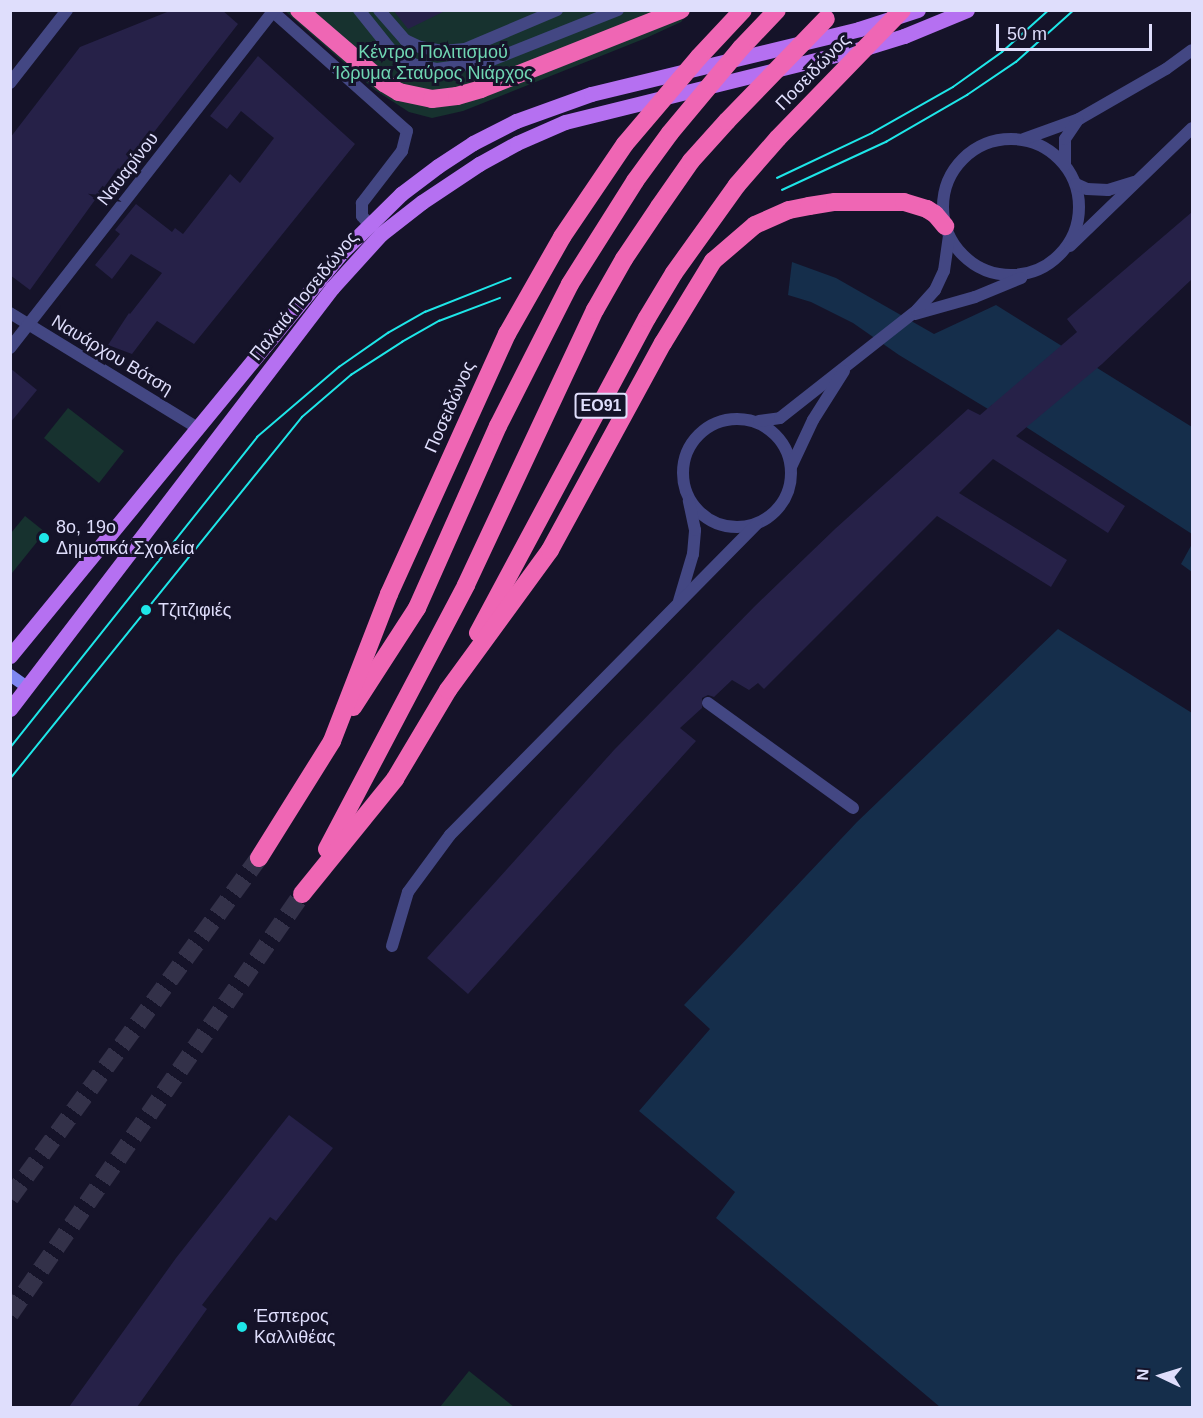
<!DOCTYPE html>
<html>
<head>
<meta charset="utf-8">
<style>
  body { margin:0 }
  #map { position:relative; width:1203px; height:1418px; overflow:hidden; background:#151329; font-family:Helvetica,sans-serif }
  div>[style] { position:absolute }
  .green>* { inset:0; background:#17322f }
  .water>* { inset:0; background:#152e4b }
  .building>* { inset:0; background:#262148 }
  .highway-tunnel>* { height:18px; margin-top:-9px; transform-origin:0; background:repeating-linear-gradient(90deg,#333149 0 18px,transparent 0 27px) }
  .street>* { height:12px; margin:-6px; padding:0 6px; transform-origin:6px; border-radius:6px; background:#434783 }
  .street>.ring { margin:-6px; padding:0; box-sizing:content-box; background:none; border:12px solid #434783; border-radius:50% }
  .secondary>* { height:12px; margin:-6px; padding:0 6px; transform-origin:6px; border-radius:6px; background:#7f87f2 }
  .primary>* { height:15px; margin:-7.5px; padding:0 7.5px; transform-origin:7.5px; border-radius:7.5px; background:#b570f1 }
  .highway>* { height:18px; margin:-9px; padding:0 9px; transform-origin:9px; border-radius:9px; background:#ef66b4 }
  .tram>* { height:1.5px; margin:-0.75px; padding:0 0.75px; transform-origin:0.75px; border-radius:0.75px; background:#1ee6e8 }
  .highway-bridge>* { height:18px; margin:-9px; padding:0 9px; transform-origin:9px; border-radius:9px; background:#ef66b4 }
  .dots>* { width:16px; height:16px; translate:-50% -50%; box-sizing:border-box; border:3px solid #151329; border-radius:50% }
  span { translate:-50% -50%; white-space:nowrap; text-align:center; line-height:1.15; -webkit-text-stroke:6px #151329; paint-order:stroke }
  .shield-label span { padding:2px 4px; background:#151329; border:2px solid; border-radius:4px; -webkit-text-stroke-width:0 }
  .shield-label { font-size:16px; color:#dfdefc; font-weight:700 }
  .park-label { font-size:18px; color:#70d6b3 }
  .street-label { font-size:18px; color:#dfdefc }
  .poi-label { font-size:18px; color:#dfdefc }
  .left { translate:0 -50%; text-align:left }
  .frame { position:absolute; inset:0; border:12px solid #dfdefc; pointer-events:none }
  .north { position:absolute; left:1131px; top:1346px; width:60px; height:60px; -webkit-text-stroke:4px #151329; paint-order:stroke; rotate:274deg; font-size:16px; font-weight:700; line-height:24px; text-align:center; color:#dfdefc }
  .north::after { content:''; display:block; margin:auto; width:21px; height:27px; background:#dfdefc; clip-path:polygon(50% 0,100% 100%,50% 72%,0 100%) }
  .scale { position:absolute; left:996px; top:24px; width:156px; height:27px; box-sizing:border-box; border:3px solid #dfdefc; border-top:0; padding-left:8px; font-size:18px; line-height:21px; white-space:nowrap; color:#dfdefc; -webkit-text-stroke:4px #151329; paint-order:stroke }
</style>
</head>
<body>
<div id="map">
  <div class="green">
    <i style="clip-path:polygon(285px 11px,690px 11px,681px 22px,646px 38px,463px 111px,432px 118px,409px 112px,375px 90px)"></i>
    <i style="clip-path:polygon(68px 408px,124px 451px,99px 483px,44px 438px)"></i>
    <i style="clip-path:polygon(25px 516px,45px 532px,12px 573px,11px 533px)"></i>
    <i style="clip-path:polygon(469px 1371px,514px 1407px,440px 1407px)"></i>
  </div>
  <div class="water">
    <i style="clip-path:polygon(792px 262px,836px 278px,934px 334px,996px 305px,1192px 427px,1192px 534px,992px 405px,988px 409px,899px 355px,853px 323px,811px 302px,788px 295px)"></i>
    <i style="clip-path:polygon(1192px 544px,1192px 572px,1181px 564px)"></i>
    <i style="clip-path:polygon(1058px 629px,1192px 713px,1192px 1407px,940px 1407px,716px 1218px,735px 1192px,639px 1111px,710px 1029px,684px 1005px,857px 822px)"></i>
  </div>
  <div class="building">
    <i style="clip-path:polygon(172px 10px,222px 10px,238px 24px,123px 172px,118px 168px,30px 290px,10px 275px,10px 138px,80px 47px)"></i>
    <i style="clip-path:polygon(393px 10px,447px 10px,408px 29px)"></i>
    <i style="clip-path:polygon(258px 56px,355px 144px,194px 344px,157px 321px,132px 354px,108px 345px,129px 313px,130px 314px,162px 273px,131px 254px,112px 279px,95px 265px,120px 234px,115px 230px,136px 204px,172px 232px,175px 228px,183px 234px,230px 174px,240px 183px,274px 138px,241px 111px,227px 129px,210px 116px)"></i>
    <i style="clip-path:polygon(1192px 212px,1192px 279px,1102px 364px,1016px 436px,1125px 506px,1108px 533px,993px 459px,959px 493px,1067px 560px,1051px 587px,937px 516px,764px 689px,758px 683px,749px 690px,732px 680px,714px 697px,708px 695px,702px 698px,702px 708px,680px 728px,696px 741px,468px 994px,427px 958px,614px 750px,754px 607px,835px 529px,968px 409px,980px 415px,1077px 332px,1067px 319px)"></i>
    <i style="clip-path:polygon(10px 368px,37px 390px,10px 423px)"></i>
    <i style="clip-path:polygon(289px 1115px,333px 1148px,276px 1221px,270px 1217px,202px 1305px,207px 1309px,137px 1407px,69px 1407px,176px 1258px)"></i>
  </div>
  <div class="highway-tunnel">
    <i style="left:10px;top:1198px;width:421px;rotate:-53.8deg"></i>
    <i style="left:10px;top:1314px;width:512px;rotate:-55.19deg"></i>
  </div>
  <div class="street">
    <i style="left:271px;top:10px;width:182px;rotate:41.7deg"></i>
    <i style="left:407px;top:131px;width:21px;rotate:104deg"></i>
    <i style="left:402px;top:151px;width:66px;rotate:127.6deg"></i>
    <i style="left:362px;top:203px;width:13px;rotate:90deg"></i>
    <i style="left:362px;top:216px;width:11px;rotate:49deg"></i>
    <i style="left:359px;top:10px;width:51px;rotate:51.3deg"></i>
    <i style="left:391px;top:50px;width:26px;rotate:32deg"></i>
    <i style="left:413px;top:64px;width:25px;rotate:12deg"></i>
    <i style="left:437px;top:69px;width:50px;rotate:-8deg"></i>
    <i style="left:487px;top:62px;width:141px;rotate:-21.7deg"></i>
    <i style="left:379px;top:10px;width:40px;rotate:49deg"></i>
    <i style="left:405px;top:40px;width:17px;rotate:25deg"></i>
    <i style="left:420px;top:47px;width:23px;rotate:10deg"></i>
    <i style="left:443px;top:51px;width:22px;rotate:-5deg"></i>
    <i style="left:465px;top:49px;width:100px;rotate:-23deg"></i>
    <i style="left:10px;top:83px;width:93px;rotate:-52deg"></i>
    <i class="ring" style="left:943px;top:139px;width:124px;height:124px"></i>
    <i style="left:1024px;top:139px;width:59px;rotate:-20deg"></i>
    <i style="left:1079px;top:119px;width:100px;rotate:-29.9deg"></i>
    <i style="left:1166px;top:69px;width:32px;rotate:-36deg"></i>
    <i style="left:1065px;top:165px;width:26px;rotate:-90deg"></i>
    <i style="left:1065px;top:139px;width:23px;rotate:-56deg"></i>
    <i style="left:1076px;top:184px;width:12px;rotate:24deg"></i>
    <i style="left:1087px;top:189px;width:21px;rotate:3deg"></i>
    <i style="left:1108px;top:190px;width:28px;rotate:-17deg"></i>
    <i style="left:1070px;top:246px;width:170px;rotate:-44deg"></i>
    <i style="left:10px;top:313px;width:218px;rotate:31.5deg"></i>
    <i style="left:915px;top:314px;width:62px;rotate:-15.8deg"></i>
    <i style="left:975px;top:297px;width:50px;rotate:-22.4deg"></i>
    <i style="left:10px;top:348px;width:429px;rotate:-52deg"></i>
    <i class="ring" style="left:683px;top:419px;width:96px;height:96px"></i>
    <i style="left:759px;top:421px;width:21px;rotate:-8deg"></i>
    <i style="left:780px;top:418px;width:174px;rotate:-38.2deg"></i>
    <i style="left:917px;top:310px;width:27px;rotate:-48deg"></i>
    <i style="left:935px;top:290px;width:21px;rotate:-65deg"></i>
    <i style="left:944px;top:271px;width:34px;rotate:-82deg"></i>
    <i style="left:791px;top:467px;width:52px;rotate:-64.9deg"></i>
    <i style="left:813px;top:420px;width:58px;rotate:-57.7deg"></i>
    <i style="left:679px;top:601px;width:49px;rotate:-73.4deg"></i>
    <i style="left:693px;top:554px;width:24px;rotate:-85deg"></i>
    <i style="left:695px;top:530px;width:30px;rotate:-102deg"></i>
    <i style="left:708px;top:703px;width:179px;rotate:35.9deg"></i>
    <i style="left:392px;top:946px;width:56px;rotate:-73.5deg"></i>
    <i style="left:408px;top:892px;width:71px;rotate:-53.6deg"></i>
    <i style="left:450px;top:835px;width:437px;rotate:-45.4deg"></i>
  </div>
  <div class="secondary">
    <i style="left:10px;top:675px;width:21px;rotate:35deg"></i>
  </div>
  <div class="primary">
    <i style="left:10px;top:656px;width:523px;rotate:-50.59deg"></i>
    <i style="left:342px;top:252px;width:83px;rotate:-44.5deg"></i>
    <i style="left:401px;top:194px;width:46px;rotate:-37.1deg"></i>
    <i style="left:438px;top:166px;width:42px;rotate:-33.3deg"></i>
    <i style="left:473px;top:143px;width:48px;rotate:-27.1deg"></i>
    <i style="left:516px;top:121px;width:80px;rotate:-19.8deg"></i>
    <i style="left:591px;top:94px;width:276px;rotate:-13.6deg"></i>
    <i style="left:859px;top:29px;width:62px;rotate:-17.9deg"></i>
    <i style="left:10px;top:709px;width:530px;rotate:-52.59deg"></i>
    <i style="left:332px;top:288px;width:73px;rotate:-47.8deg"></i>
    <i style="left:381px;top:234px;width:52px;rotate:-38deg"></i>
    <i style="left:422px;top:202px;width:69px;rotate:-33.7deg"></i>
    <i style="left:479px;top:164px;width:43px;rotate:-28.9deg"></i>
    <i style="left:517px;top:143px;width:52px;rotate:-23.6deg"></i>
    <i style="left:565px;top:122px;width:312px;rotate:-13.9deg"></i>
    <i style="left:868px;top:47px;width:38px;rotate:-17deg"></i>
    <i style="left:904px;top:36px;width:68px;rotate:-22.4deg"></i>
  </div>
  <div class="highway">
    <i style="left:299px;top:10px;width:112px;rotate:40.7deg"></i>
    <i style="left:384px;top:83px;width:17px;rotate:31deg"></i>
    <i style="left:399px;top:92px;width:34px;rotate:12deg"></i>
    <i style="left:432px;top:99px;width:25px;rotate:-7deg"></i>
    <i style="left:457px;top:96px;width:25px;rotate:-16deg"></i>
    <i style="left:481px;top:89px;width:215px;rotate:-21.6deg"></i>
    <i style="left:741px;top:48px;width:52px;rotate:-46.5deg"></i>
    <i style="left:699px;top:57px;width:64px;rotate:-46.9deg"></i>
    <i style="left:478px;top:633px;width:357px;rotate:-61.8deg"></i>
    <i style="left:647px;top:318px;width:52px;rotate:-59deg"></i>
    <i style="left:674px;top:273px;width:108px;rotate:-54.4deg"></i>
    <i style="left:737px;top:185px;width:62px;rotate:-48.9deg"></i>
    <i style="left:353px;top:707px;width:118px;rotate:-57.1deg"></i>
    <i style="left:417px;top:608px;width:199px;rotate:-66deg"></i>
    <i style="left:498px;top:426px;width:159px;rotate:-63.1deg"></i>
    <i style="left:570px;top:284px;width:122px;rotate:-57.7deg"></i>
    <i style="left:635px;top:181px;width:59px;rotate:-53.9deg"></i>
    <i style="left:327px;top:849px;width:298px;rotate:-62.2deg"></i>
    <i style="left:466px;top:585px;width:304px;rotate:-64.9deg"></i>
    <i style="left:595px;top:310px;width:59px;rotate:-60.4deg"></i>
    <i style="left:624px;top:259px;width:63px;rotate:-56.1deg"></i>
    <i style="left:659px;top:207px;width:56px;rotate:-55.2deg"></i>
    <i style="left:691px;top:161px;width:54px;rotate:-48deg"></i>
    <i style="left:259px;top:858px;width:138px;rotate:-58deg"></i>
    <i style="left:332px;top:741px;width:158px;rotate:-68.8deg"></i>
    <i style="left:389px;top:594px;width:286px;rotate:-65.6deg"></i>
    <i style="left:507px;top:334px;width:112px;rotate:-60.4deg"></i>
    <i style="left:562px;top:237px;width:112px;rotate:-55.9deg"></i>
    <i style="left:302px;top:894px;width:148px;rotate:-51deg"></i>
    <i style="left:395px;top:779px;width:104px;rotate:-59.2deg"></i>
    <i style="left:448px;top:690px;width:173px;rotate:-53.9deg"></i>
    <i style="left:550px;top:550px;width:236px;rotate:-61.4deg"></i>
    <i style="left:663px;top:343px;width:96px;rotate:-58.6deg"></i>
    <i style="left:713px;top:261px;width:55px;rotate:-40.6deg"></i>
    <i style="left:755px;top:225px;width:37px;rotate:-24deg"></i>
    <i style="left:789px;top:210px;width:20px;rotate:-11deg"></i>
    <i style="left:809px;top:206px;width:26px;rotate:-9deg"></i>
    <i style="left:835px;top:202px;width:69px"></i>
    <i style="left:904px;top:202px;width:24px;rotate:17deg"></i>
    <i style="left:927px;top:209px;width:9px;rotate:32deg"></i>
    <i style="left:935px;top:214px;width:16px;rotate:50deg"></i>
  </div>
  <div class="tram">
    <i style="left:777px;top:178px;width:105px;rotate:-25.3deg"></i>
    <i style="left:872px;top:133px;width:93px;rotate:-29.6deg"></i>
    <i style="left:953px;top:87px;width:60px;rotate:-35.5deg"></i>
    <i style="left:1002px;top:52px;width:63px;rotate:-41.8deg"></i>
    <i style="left:782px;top:190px;width:115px;rotate:-24.8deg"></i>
    <i style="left:886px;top:142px;width:94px;rotate:-30.1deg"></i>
    <i style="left:967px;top:95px;width:59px;rotate:-34deg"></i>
    <i style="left:1016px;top:62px;width:78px;rotate:-41.9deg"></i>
    <i style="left:10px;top:748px;width:397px;rotate:-51.5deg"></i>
    <i style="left:257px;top:437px;width:108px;rotate:-40.5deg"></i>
    <i style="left:339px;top:367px;width:60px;rotate:-34.8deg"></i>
    <i style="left:388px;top:333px;width:43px;rotate:-29.6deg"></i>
    <i style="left:425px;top:312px;width:92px;rotate:-21.6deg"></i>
    <i style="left:10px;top:779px;width:465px;rotate:-51.1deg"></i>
    <i style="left:302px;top:417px;width:65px;rotate:-40.6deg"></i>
    <i style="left:351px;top:375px;width:61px;rotate:-32.9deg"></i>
    <i style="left:402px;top:342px;width:43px;rotate:-29.6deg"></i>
    <i style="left:439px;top:321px;width:65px;rotate:-20.7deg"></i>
  </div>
  <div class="highway-bridge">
    <i style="left:727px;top:121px;width:142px;rotate:-45.9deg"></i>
    <i style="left:670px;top:133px;width:111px;rotate:-50.1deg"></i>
    <i style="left:778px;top:138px;width:178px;rotate:-45.9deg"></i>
    <i style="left:625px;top:144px;width:114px;rotate:-49.6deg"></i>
  </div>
  <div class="dots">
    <i style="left:44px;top:538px;background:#1ee6e8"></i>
    <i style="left:146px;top:610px;background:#1ee6e8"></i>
    <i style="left:242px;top:1327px;background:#1ee6e8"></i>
  </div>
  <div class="shield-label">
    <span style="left:601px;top:406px">ΕΟ91</span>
  </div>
  <div class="park-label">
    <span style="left:433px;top:63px">Κέντρο Πολιτισμού<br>Ίδρυμα Σταύρος Νιάρχος</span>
  </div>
  <div class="street-label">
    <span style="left:813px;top:72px;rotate:-46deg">Ποσειδώνος</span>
    <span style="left:128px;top:169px;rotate:-52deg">Ναυαρίνου</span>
    <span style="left:304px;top:296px;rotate:-51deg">Παλαιά Ποσειδώνος</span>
    <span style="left:112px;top:355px;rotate:31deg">Ναυάρχου Βότση</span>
    <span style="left:450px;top:407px;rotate:-66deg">Ποσειδώνος</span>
  </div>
  <div class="poi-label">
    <span class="left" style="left:56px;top:538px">8ο, 19ο<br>Δημοτικά Σχολεία</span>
    <span class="left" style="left:158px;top:610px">Τζιτζιφιές</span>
    <span class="left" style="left:254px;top:1327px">Έσπερος<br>Καλλιθέας</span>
  </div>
  <div class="frame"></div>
  <div class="north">N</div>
  <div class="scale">50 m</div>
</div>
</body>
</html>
